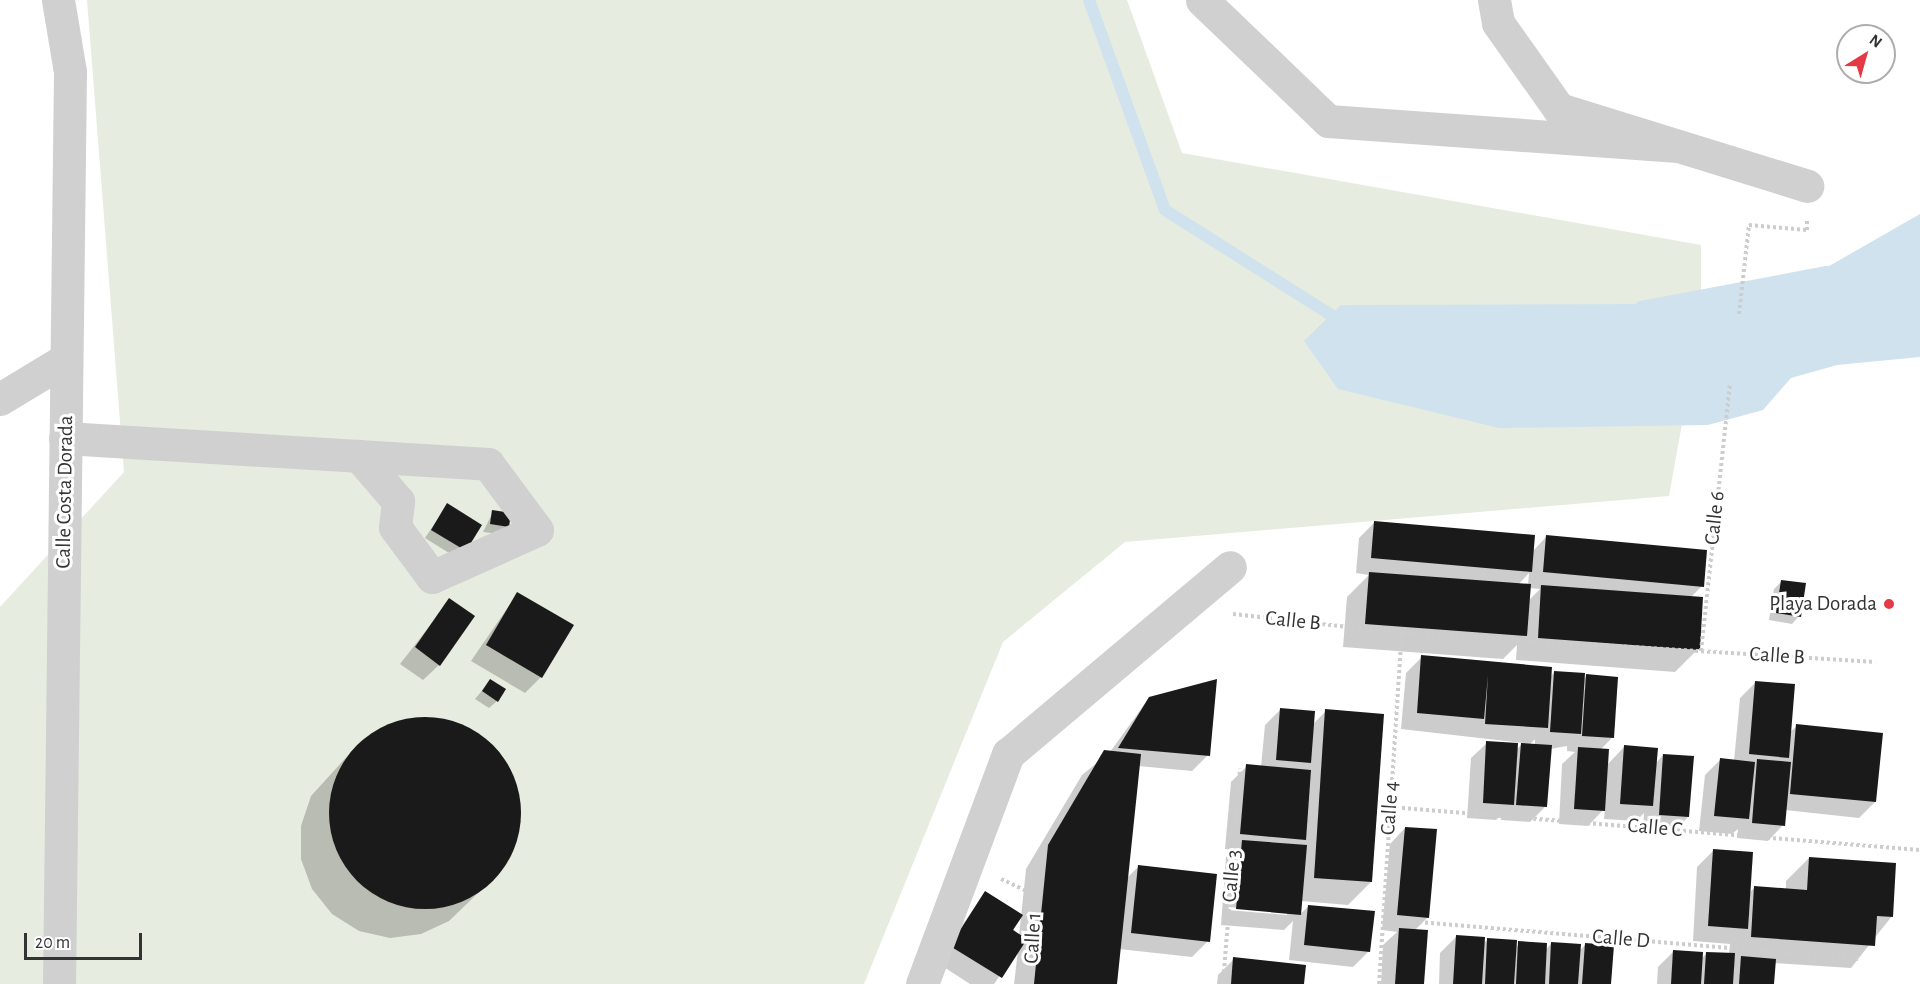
<!DOCTYPE html>
<html>
<head>
<meta charset="utf-8">
<style>
  body { margin:0 }
  #map { position:relative; width:1920px; height:984px; overflow:hidden; background:#fff; font-family:"Alegreya Sans",sans-serif }
  div>[style] { position:absolute }
  .green>* { inset:0; background:#e6ecdf }
  .water>* { inset:0; background:#cfe2ee }
  .shadow>* { inset:0; background:#0003 }
  .stream>* { height:12px; margin:-6px; padding:0 6px; transform-origin:6px; border-radius:6px; background:#cfe2ee }
  .building>* { inset:0; background:#1a1a1a }
  .round { border-radius:50% }
  .path>* { height:4px; margin-top:-2px; transform-origin:0; background:repeating-linear-gradient(90deg,#cdcdcd 0 3px,transparent 0 6px) }
  .minor>* { height:33px; margin:-16.5px; padding:0 16.5px; transform-origin:16.5px; border-radius:16.5px; background:#d0d0d0 }
  .dots>* { width:16px; height:16px; translate:-50% -50%; box-sizing:border-box; border:3px solid #fff; border-radius:50% }
  span { translate:-50% -50%; white-space:nowrap; text-align:center; line-height:1.15; -webkit-text-stroke:6px #fff; paint-order:stroke }
  .street-label { font-size:21px; color:#333 }
  .poi-label { font-size:21px; color:#333 }
  .right { translate:-100% -50%; text-align:right }
  .north { position:absolute; left:1836px; top:24px; width:60px; height:60px; box-sizing:border-box; background:#fff; border:2px solid #adadad; border-radius:50%; rotate:37deg; font-size:16px; font-weight:700; line-height:24px; text-align:center; color:#333 }
  .north::after { content:''; display:block; margin:auto; width:21px; height:27px; background:#e63946; clip-path:polygon(50% 0,100% 100%,50% 72%,0 100%) }
  .scale { position:absolute; left:24px; top:933px; width:118px; height:27px; box-sizing:border-box; border:3px solid #333; border-top:0; padding-left:8px; font-size:18px; line-height:21px; white-space:nowrap; color:#333; -webkit-text-stroke:4px #fff; paint-order:stroke }
</style>
</head>
<body>
<div id="map">
  <div class="green">
    <i style="clip-path:polygon(87px 0,1127px 0,1182px 153px,1701px 245px,1701px 318px,1669px 496px,1125px 542px,1003px 642px,864px 984px,0 984px,0 607px,124px 472px)"></i>
  </div>
  <div class="water">
    <i style="clip-path:polygon(1920px 214px,1920px 357px,1837px 365px,1791px 378px,1763px 410px,1708px 425px,1499px 428px,1338px 389px,1304px 341px,1341px 305px,1666px 304px,1781px 286px,1803px 281px)"></i>
  </div>
  <div class="shadow">
    <i style="clip-path:polygon(447px 505px,480px 525px,457px 558px,425px 538px)"></i>
    <i style="clip-path:polygon(493px 512px,508px 526px,500px 534px,483px 532px)"></i>
    <i style="clip-path:polygon(evenodd,1375px 522px,1533px 551px,1546px 537px,1702px 586px,1690px 598px,1698px 649px,1675px 672px,1516px 660px,1517px 645px,1503px 659px,1343px 647px,1347px 597px,1369px 575px,1356px 573px,1359px 538px,1375px 522px,1529px 573px,1528px 585px,1518px 585px,1529px 573px,1375px 522px,1529px 588px,1540px 589px,1528px 601px,1529px 588px)"></i>
    <i style="clip-path:polygon(1782px 581px,1799px 616px,1792px 624px,1769px 620px,1774px 589px)"></i>
    <i style="clip-path:polygon(517px 594px,541px 677px,525px 693px,471px 661px)"></i>
    <i style="clip-path:polygon(450px 600px,439px 665px,423px 680px,400px 664px)"></i>
    <i style="clip-path:polygon(evenodd,1422px 657px,1550px 677px,1555px 672px,1583px 680px,1587px 676px,1612px 738px,1600px 750px,1607px 765px,1624px 747px,1656px 763px,1663px 755px,1688px 817px,1672px 833px,1643px 830px,1644px 813px,1636px 821px,1604px 819px,1605px 808px,1588px 826px,1559px 824px,1562px 764px,1575px 752px,1567px 751px,1567px 746px,1550px 749px,1546px 806px,1530px 822px,1501px 820px,1501px 815px,1496px 820px,1467px 818px,1471px 758px,1487px 743px,1516px 750px,1523px 743px,1401px 729px,1406px 673px,1422px 657px,1535px 739px,1535px 746px,1529px 745px,1535px 739px)"></i>
    <i style="clip-path:polygon(490px 681px,497px 701px,489px 708px,475px 699px)"></i>
    <i style="clip-path:polygon(1756px 682px,1789px 733px,1797px 726px,1875px 802px,1859px 818px,1785px 810px,1783px 825px,1768px 841px,1737px 838px,1738px 829px,1732px 834px,1699px 831px,1705px 775px,1721px 759px,1734px 761px,1740px 698px)"></i>
    <i style="clip-path:polygon(1149px 698px,1208px 755px,1192px 771px,1138px 766px,1126px 879px,1139px 866px,1208px 941px,1192px 957px,1119px 949px,1115px 984px,1014px 984px,1018px 950px,994px 984px,970px 984px,936px 962px,985px 893px,1019px 936px,1026px 869px,1082px 775px,1110px 752px)"></i>
    <i style="clip-path:polygon(evenodd,1281px 709px,1313px 724px,1326px 711px,1371px 882px,1348px 905px,1301px 901px,1299px 915px,1309px 906px,1369px 951px,1353px 967px,1289px 960px,1293px 921px,1284px 930px,1221px 925px,1226px 857px,1234px 850px,1225px 849px,1231px 782px,1247px 766px,1261px 767px,1265px 725px,1281px 709px,1229px 907px,1287px 912px,1287px 915px,1228px 910px,1229px 907px)"></i>
    <i style="clip-path:polygon(418px 717px,449px 720px,477px 733px,500px 754px,515px 781px,521px 812px,516px 843px,502px 870px,449px 921px,421px 934px,390px 938px,359px 931px,332px 914px,312px 889px,301px 859px,301px 826px,311px 796px,361px 741px,388px 724px)"></i>
    <i style="clip-path:polygon(1405px 828px,1428px 917px,1415px 930px,1423px 984px,1381px 984px,1383px 945px,1397px 932px,1382px 930px,1390px 844px)"></i>
    <i style="clip-path:polygon(1713px 851px,1748px 894px,1755px 887px,1786px 889px,1786px 881px,1809px 858px,1892px 916px,1851px 968px,1774px 963px,1773px 984px,1657px 984px,1658px 967px,1674px 951px,1701px 959px,1707px 953px,1729px 954px,1730px 944px,1693px 941px,1697px 867px)"></i>
    <i style="clip-path:polygon(1456px 937px,1545px 950px,1552px 943px,1579px 951px,1585px 945px,1610px 984px,1439px 984px,1440px 953px)"></i>
    <i style="clip-path:polygon(1234px 959px,1303px 984px,1217px 984px,1218px 975px)"></i>
  </div>
  <div class="stream">
    <i style="left:1089px;top:0;width:223px;rotate:70.1deg"></i>
    <i style="left:1165px;top:210px;width:209px;rotate:32.3deg"></i>
    <i style="left:1641px;top:307px;width:189px;rotate:-10.7deg"></i>
  </div>
  <div class="building">
    <i style="clip-path:polygon(447px 503px,482px 525px,466px 551px,431px 530px)"></i>
    <i style="clip-path:polygon(492px 510px,511px 513px,509px 527px,490px 524px)"></i>
    <i style="clip-path:polygon(1374px 521px,1535px 535px,1532px 572px,1371px 558px)"></i>
    <i style="clip-path:polygon(1546px 535px,1707px 550px,1704px 587px,1543px 572px)"></i>
    <i style="clip-path:polygon(1369px 572px,1531px 584px,1527px 636px,1365px 624px)"></i>
    <i style="clip-path:polygon(1781px 580px,1806px 583px,1801px 617px,1776px 613px)"></i>
    <i style="clip-path:polygon(1541px 585px,1703px 597px,1700px 650px,1538px 638px)"></i>
    <i style="clip-path:polygon(517px 592px,574px 625px,542px 678px,486px 645px)"></i>
    <i style="clip-path:polygon(449px 598px,475px 616px,440px 666px,415px 647px)"></i>
    <i style="clip-path:polygon(1421px 655px,1552px 667px,1548px 728px,1485px 724px,1488px 675px,1484px 719px,1417px 713px)"></i>
    <i style="clip-path:polygon(1554px 671px,1585px 673px,1581px 734px,1550px 732px)"></i>
    <i style="clip-path:polygon(1586px 674px,1618px 677px,1614px 738px,1582px 736px)"></i>
    <i style="clip-path:polygon(490px 679px,506px 689px,498px 702px,482px 691px)"></i>
    <i style="clip-path:polygon(1217px 679px,1210px 756px,1118px 748px,1149px 697px)"></i>
    <i style="clip-path:polygon(1755px 681px,1795px 684px,1789px 758px,1749px 754px)"></i>
    <i style="clip-path:polygon(1280px 708px,1315px 711px,1311px 763px,1276px 760px)"></i>
    <i style="clip-path:polygon(1325px 709px,1384px 714px,1372px 882px,1314px 878px)"></i>
    <i class="round" style="left:329px;top:717px;width:192px;height:192px"></i>
    <i style="clip-path:polygon(1796px 724px,1883px 733px,1876px 802px,1790px 794px)"></i>
    <i style="clip-path:polygon(1486px 741px,1518px 743px,1514px 805px,1483px 803px)"></i>
    <i style="clip-path:polygon(1521px 743px,1552px 745px,1547px 807px,1516px 805px)"></i>
    <i style="clip-path:polygon(1624px 745px,1658px 748px,1653px 806px,1620px 804px)"></i>
    <i style="clip-path:polygon(1578px 747px,1609px 749px,1605px 811px,1574px 809px)"></i>
    <i style="clip-path:polygon(1104px 750px,1141px 754px,1117px 984px,1034px 984px,1048px 845px)"></i>
    <i style="clip-path:polygon(1663px 754px,1694px 756px,1689px 817px,1659px 815px)"></i>
    <i style="clip-path:polygon(1720px 758px,1755px 762px,1749px 819px,1714px 816px)"></i>
    <i style="clip-path:polygon(1757px 759px,1791px 762px,1785px 826px,1752px 823px)"></i>
    <i style="clip-path:polygon(1246px 764px,1311px 770px,1306px 840px,1240px 834px)"></i>
    <i style="clip-path:polygon(1405px 827px,1437px 829px,1429px 918px,1397px 915px)"></i>
    <i style="clip-path:polygon(1242px 840px,1307px 845px,1301px 915px,1236px 909px)"></i>
    <i style="clip-path:polygon(1713px 849px,1753px 852px,1748px 929px,1708px 926px)"></i>
    <i style="clip-path:polygon(1809px 857px,1896px 863px,1893px 917px,1877px 916px,1875px 946px,1751px 937px,1754px 886px,1807px 890px)"></i>
    <i style="clip-path:polygon(1138px 865px,1217px 874px,1210px 942px,1131px 933px)"></i>
    <i style="clip-path:polygon(985px 891px,1023px 915px,1013px 930px,1027px 939px,1002px 978px,950px 946px)"></i>
    <i style="clip-path:polygon(1308px 905px,1375px 911px,1370px 952px,1304px 945px)"></i>
    <i style="clip-path:polygon(1399px 928px,1428px 930px,1424px 984px,1395px 984px)"></i>
    <i style="clip-path:polygon(1456px 935px,1485px 937px,1482px 984px,1453px 984px)"></i>
    <i style="clip-path:polygon(1487px 938px,1517px 940px,1514px 984px,1485px 984px)"></i>
    <i style="clip-path:polygon(1518px 941px,1547px 943px,1545px 984px,1516px 984px)"></i>
    <i style="clip-path:polygon(1551px 942px,1581px 944px,1578px 984px,1549px 984px)"></i>
    <i style="clip-path:polygon(1585px 943px,1614px 945px,1611px 984px,1582px 984px)"></i>
    <i style="clip-path:polygon(1673px 950px,1703px 952px,1701px 984px,1671px 984px)"></i>
    <i style="clip-path:polygon(1706px 952px,1735px 953px,1733px 984px,1704px 984px)"></i>
    <i style="clip-path:polygon(1741px 956px,1776px 959px,1774px 984px,1739px 984px)"></i>
    <i style="clip-path:polygon(1233px 957px,1306px 965px,1304px 984px,1231px 984px)"></i>
  </div>
  <div class="path">
    <i style="left:1739px;top:314px;width:90px;rotate:-83.6deg"></i>
    <i style="left:1749px;top:225px;width:58px;rotate:4.9deg"></i>
    <i style="left:1807px;top:230px;width:9px;rotate:-90deg"></i>
    <i style="left:1233px;top:614px;width:170px;rotate:6.4deg"></i>
    <i style="left:1402px;top:633px;width:474px;rotate:3.5deg"></i>
    <i style="left:1701px;top:651px;width:268px;rotate:-83.8deg"></i>
    <i style="left:1390px;top:807px;width:532px;rotate:4.64deg"></i>
    <i style="left:1001px;top:879px;width:38px;rotate:25deg"></i>
    <i style="left:1035px;top:895px;width:89px;rotate:92.6deg"></i>
    <i style="left:1383px;top:919px;width:478px;rotate:4.8deg"></i>
    <i style="left:1223px;top:984px;width:216px;rotate:-85.5deg"></i>
    <i style="left:1379px;top:984px;width:352px;rotate:-86.3deg"></i>
  </div>
  <div class="minor">
    <i style="left:58px;top:0;width:73px;rotate:80.5deg"></i>
    <i style="left:70px;top:72px;width:912px;rotate:90.69deg"></i>
    <i style="left:1202px;top:0;width:175px;rotate:43.8deg"></i>
    <i style="left:1328px;top:121px;width:351px;rotate:4.1deg"></i>
    <i style="left:1494px;top:0;width:23px;rotate:80deg"></i>
    <i style="left:1498px;top:23px;width:105px;rotate:54.7deg"></i>
    <i style="left:1559px;top:109px;width:260px;rotate:17.2deg"></i>
    <i style="left:0;top:399px;width:77px;rotate:-31.2deg"></i>
    <i style="left:65px;top:438px;width:424px;rotate:3.5deg"></i>
    <i style="left:488px;top:464px;width:82px;rotate:53.4deg"></i>
    <i style="left:537px;top:530px;width:115px;rotate:155.9deg"></i>
    <i style="left:432px;top:577px;width:62px;rotate:-126.5deg"></i>
    <i style="left:395px;top:527px;width:26px;rotate:-83deg"></i>
    <i style="left:398px;top:501px;width:60px;rotate:-130.9deg"></i>
    <i style="left:922px;top:984px;width:246px;rotate:-69.5deg"></i>
    <i style="left:1008px;top:754px;width:290px;rotate:-40.1deg"></i>
  </div>
  <div class="dots">
    <i style="left:1889px;top:604px;background:#e63946"></i>
  </div>
  <div class="street-label">
    <span style="left:65px;top:492px;rotate:-89deg">Calle Costa Dorada</span>
    <span style="left:1715px;top:518px;rotate:-84deg">Calle 6</span>
    <span style="left:1293px;top:621px;rotate:6deg">Calle B</span>
    <span style="left:1777px;top:656px;rotate:4deg">Calle B</span>
    <span style="left:1390px;top:808px;rotate:-86deg">Calle 4</span>
    <span style="left:1655px;top:828px;rotate:5deg">Calle C</span>
    <span style="left:1232px;top:876px;rotate:-85deg">Calle 3</span>
    <span style="left:1033px;top:938px;rotate:-87deg">Calle 1</span>
    <span style="left:1621px;top:939px;rotate:5deg">Calle D</span>
  </div>
  <div class="poi-label">
    <span class="right" style="left:1877px;top:604px">Playa Dorada</span>
  </div>
  <div class="north">N</div>
  <div class="scale">20 m</div>
</div>
</body>
</html>
